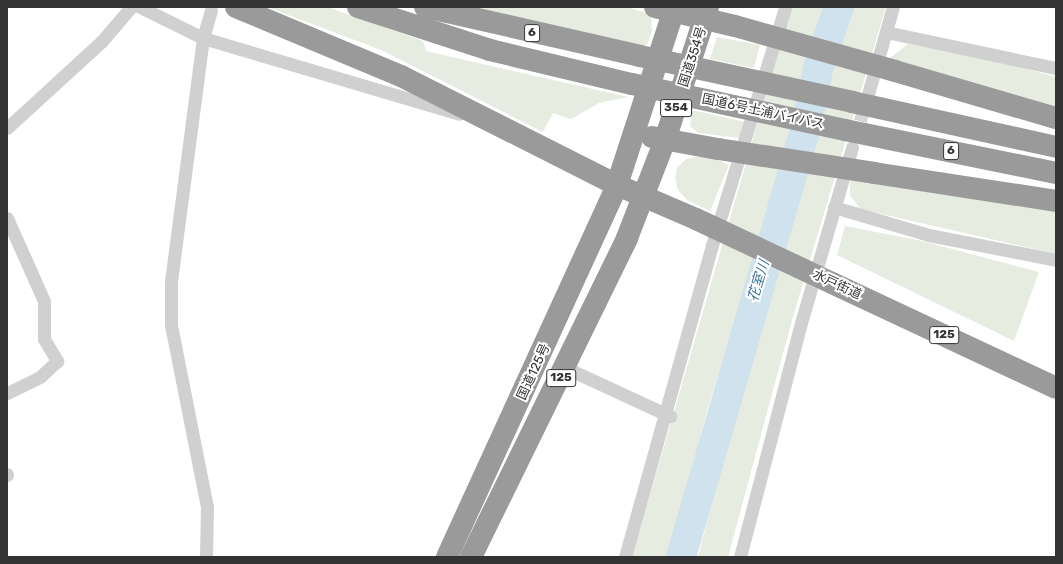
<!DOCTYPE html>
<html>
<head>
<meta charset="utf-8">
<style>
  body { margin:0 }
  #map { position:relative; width:1063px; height:564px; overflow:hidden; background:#fff; font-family:Rubik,"Noto Sans JP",sans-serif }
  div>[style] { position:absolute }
  .green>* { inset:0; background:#e6ecdf }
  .river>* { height:30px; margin:-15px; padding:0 15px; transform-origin:15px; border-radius:15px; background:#cfe2ee }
  .street-tunnel>* { height:13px; margin-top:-6.5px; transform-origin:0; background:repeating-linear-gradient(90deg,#d6d6d6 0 13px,transparent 0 19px) }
  .street>* { height:13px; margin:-6.5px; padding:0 6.5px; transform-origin:6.5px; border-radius:6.5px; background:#d0d0d0 }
  .highway>* { height:22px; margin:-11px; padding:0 11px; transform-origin:11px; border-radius:11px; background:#9a9a9a }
  .highway-bridge>* { height:22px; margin:-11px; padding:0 11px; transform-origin:11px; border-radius:11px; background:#9a9a9a }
  span { translate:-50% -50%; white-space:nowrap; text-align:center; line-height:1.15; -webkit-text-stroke:4px #fff; paint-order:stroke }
  .shield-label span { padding:1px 3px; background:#fff; border:1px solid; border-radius:3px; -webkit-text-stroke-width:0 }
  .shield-label { font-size:12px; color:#333; font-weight:700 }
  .street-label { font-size:13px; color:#333 }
  .water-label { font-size:14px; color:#3f7597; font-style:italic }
  .frame { position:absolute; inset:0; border:8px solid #333; pointer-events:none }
</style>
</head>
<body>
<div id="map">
  <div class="green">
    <i style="clip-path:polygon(267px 7px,327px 7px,423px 41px,426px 51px,628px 97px,599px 103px,571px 119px,553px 113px,543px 132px,381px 50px)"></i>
    <i style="clip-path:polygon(475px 7px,626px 7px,651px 14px,652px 31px,647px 45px,635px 45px)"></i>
    <i style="clip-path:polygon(791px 7px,833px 8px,782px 170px,783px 185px,776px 186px,707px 411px,669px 557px,632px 557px)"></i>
    <i style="clip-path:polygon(849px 7px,886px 7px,792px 320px,728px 557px,698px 557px,721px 469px,731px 407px,741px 395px,743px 357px,752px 341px,791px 196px,817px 118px,815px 108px,826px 81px,824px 62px,835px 48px)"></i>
    <i style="clip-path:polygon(717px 37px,760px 45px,754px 68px,710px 59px)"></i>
    <i style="clip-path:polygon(908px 44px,989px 59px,1056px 77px,1056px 111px,887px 60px)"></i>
    <i style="clip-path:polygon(692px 110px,745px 122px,739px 138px,698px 133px,690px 126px)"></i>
    <i style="clip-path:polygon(708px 155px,729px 165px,710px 211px,687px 200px,678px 190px,675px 178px,677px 168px,686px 159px)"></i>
    <i style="clip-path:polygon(850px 179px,1056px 210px,1056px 254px,860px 209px,850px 195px)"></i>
    <i style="clip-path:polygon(845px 226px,922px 241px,1039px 272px,1014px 341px,837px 255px)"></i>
  </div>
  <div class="river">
    <i style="left:681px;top:557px;width:448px;rotate:-73.8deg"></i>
    <i style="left:806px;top:127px;width:63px;rotate:-78.2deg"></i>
    <i style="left:819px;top:65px;width:61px;rotate:-71deg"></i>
  </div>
  <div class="street-tunnel">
    <i style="left:855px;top:139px;width:43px;rotate:-73.7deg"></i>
  </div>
  <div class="street">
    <i style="left:140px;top:7px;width:70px;rotate:26.2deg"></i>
    <i style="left:203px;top:38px;width:267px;rotate:16.5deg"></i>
    <i style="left:886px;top:32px;width:174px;rotate:12deg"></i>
    <i style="left:868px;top:94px;width:91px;rotate:-74deg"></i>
    <i style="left:7px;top:128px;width:129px;rotate:-42.5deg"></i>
    <i style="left:102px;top:41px;width:45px;rotate:-49.5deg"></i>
    <i style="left:834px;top:207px;width:99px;rotate:16.4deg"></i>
    <i style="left:929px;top:235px;width:129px;rotate:11.1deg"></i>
    <i style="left:7px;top:218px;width:91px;rotate:66deg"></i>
    <i style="left:44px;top:301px;width:38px;rotate:90deg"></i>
    <i style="left:44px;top:339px;width:26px;rotate:59deg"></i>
    <i style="left:57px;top:361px;width:23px;rotate:137deg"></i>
    <i style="left:40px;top:377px;width:37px;rotate:154deg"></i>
    <i style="left:566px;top:368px;width:115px;rotate:24.8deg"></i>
    <i style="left:7px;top:474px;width:1px;rotate:90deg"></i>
    <i style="left:206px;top:557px;width:50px;rotate:-88.9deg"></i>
    <i style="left:207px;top:507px;width:186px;rotate:-101.2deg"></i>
    <i style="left:171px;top:325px;width:44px;rotate:-90deg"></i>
    <i style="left:171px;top:281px;width:245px;rotate:-82.5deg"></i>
    <i style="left:203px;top:38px;width:29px;rotate:-74deg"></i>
    <i style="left:625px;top:557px;width:324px;rotate:-74.4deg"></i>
    <i style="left:712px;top:245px;width:249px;rotate:-72.9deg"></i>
    <i style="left:740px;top:557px;width:242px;rotate:-75.4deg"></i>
    <i style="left:801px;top:323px;width:183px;rotate:-73.8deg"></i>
  </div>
  <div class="highway">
    <i style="left:236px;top:7px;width:179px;rotate:22.7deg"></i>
    <i style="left:401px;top:76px;width:242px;rotate:26.8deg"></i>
    <i style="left:617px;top:185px;width:86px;rotate:23.3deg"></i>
    <i style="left:358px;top:7px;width:139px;rotate:18deg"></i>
    <i style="left:490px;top:50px;width:146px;rotate:13.5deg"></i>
    <i style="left:425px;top:7px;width:221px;rotate:12.8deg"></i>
    <i style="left:655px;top:7px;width:82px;rotate:13.4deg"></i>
    <i style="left:895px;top:71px;width:168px;rotate:16.3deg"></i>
    <i style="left:852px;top:102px;width:209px;rotate:12.4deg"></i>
    <i style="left:845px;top:130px;width:215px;rotate:11.5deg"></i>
    <i style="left:652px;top:137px;width:67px;rotate:10.3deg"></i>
    <i style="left:874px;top:173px;width:184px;rotate:8.7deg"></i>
    <i style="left:832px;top:283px;width:247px;rotate:25.1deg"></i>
    <i style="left:447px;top:557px;width:409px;rotate:-65.4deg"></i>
    <i style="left:617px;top:185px;width:187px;rotate:-72deg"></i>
    <i style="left:471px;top:557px;width:355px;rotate:-63.9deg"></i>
    <i style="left:627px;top:238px;width:105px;rotate:-68.8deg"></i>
    <i style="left:665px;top:140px;width:140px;rotate:-72.1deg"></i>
  </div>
  <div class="highway-bridge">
    <i style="left:735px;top:26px;width:166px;rotate:15.7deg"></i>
    <i style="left:640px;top:56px;width:217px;rotate:12.2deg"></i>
    <i style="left:632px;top:84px;width:218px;rotate:12.2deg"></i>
    <i style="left:718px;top:149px;width:158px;rotate:8.7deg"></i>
    <i style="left:696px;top:219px;width:150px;rotate:25.2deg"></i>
  </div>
  <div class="shield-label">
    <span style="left:532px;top:33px">6</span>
    <span style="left:676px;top:108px">354</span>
    <span style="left:951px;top:151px">6</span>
    <span style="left:944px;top:335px">125</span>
    <span style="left:561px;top:378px">125</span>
  </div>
  <div class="street-label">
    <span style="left:693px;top:57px;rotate:-72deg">国道354号</span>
    <span style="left:763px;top:112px;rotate:12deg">国道6号土浦バイパス</span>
    <span style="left:837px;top:285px;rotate:25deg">水戸街道</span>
    <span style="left:534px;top:372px;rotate:-65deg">国道125号</span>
  </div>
  <div class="water-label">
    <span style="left:759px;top:281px;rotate:-73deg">花室川</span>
  </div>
  <div class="frame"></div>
</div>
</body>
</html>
